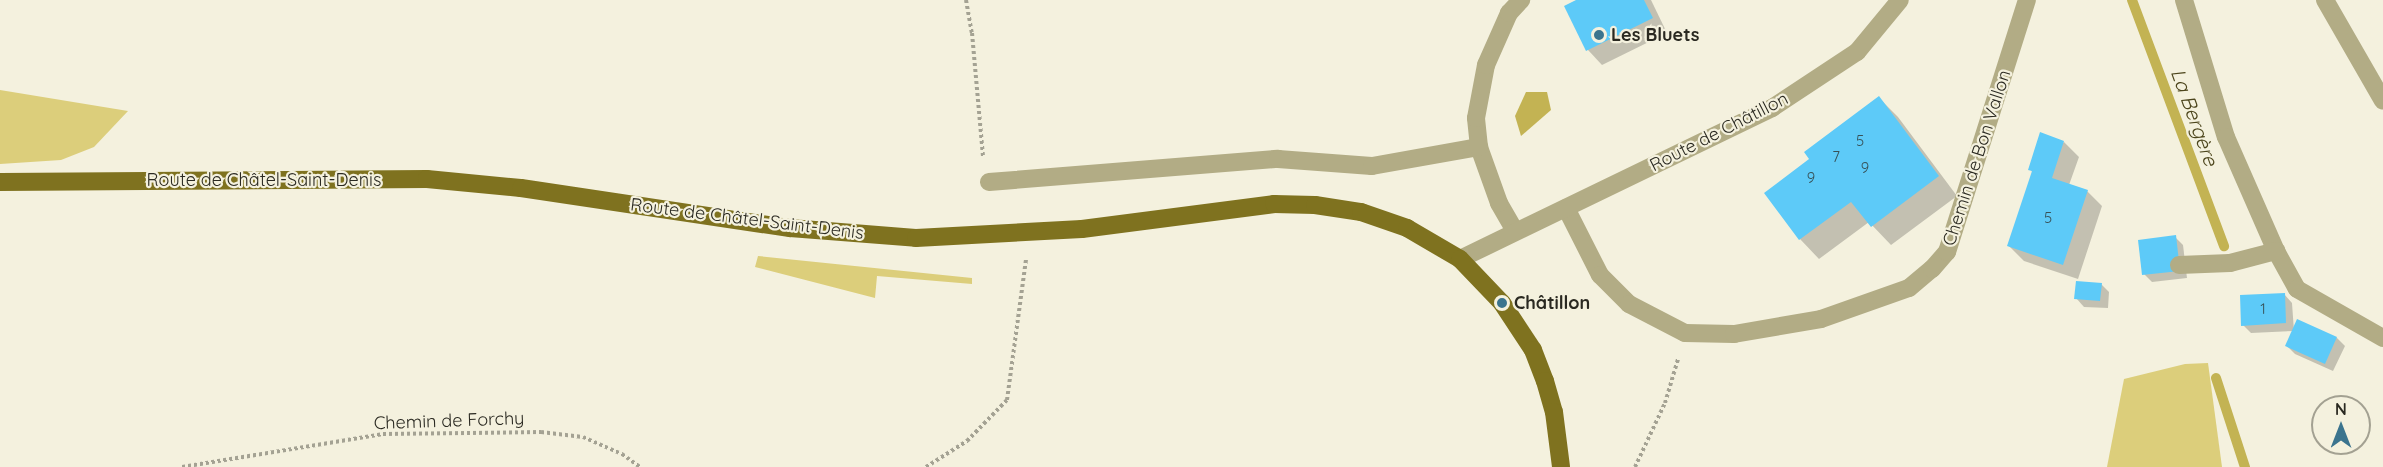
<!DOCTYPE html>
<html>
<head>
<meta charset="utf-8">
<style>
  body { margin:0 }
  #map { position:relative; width:2383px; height:467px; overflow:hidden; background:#f4f1de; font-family:Quicksand,sans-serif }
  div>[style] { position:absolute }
  .green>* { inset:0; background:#dcce7b }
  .water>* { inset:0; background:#c3b353 }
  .shadow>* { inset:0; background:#0003 }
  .stream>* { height:10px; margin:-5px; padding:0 5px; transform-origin:5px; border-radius:5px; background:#c3b353 }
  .building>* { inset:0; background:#5dcaf8 }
  .path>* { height:4px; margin-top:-2px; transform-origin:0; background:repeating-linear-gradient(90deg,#a4a293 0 3px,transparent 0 6px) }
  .minor>* { height:18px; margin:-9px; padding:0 9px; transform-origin:9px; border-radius:9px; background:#b2ac85 }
  .major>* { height:18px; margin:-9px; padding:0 9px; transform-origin:9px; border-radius:9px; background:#7f721f }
  .dots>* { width:16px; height:16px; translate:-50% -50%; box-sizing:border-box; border:3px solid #f4f1de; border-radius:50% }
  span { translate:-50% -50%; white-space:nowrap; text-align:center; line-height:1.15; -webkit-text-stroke:4.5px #f4f1de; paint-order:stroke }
  .number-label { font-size:15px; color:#375157 }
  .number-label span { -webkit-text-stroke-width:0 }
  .poi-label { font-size:18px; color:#2a2921; font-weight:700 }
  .left { translate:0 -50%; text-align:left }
  .street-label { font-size:18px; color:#2a2921 }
  .water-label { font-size:20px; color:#4c451c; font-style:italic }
  .north { position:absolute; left:2311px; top:395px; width:60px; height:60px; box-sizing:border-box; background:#f4f1de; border:2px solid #a3a192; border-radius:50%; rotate:0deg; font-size:16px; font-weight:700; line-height:24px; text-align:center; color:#2a2921 }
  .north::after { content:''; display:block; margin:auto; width:21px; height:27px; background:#3b748e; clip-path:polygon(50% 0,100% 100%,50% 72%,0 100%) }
</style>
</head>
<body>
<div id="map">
  <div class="green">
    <i style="clip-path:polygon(0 90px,128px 111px,94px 147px,61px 160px,0 164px)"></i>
    <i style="clip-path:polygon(758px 256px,972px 278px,972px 284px,877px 276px,875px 298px,755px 267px)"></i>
    <i style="clip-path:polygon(2208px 363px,2222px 467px,2107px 467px,2124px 379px,2185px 364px)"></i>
  </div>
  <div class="water">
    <i style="clip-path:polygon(1526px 92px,1547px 92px,1551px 110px,1521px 136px,1515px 116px)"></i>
  </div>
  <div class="shadow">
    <i style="clip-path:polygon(1579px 0,1651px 0,1667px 33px,1602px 65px,1588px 50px)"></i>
    <i style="clip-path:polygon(1879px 98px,1898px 117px,1957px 196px,1891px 245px,1869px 222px,1819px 259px,1800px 239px,1766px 193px,1811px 160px)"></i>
    <i style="clip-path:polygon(2064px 142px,2079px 157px,2069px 185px,2087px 191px,2102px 206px,2078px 279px,2024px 261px,2009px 246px,2033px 173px,2030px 169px)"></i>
    <i style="clip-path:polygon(2175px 237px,2183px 245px,2187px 278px,2152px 282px,2144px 274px)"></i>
    <i style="clip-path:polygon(2101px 284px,2109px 292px,2108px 308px,2084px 307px,2076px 298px)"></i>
    <i style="clip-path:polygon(2284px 294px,2292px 303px,2294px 331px,2337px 338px,2345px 346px,2333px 371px,2295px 354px,2287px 346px,2294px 331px,2251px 333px,2243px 325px)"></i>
  </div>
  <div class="stream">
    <i style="left:2132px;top:0;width:263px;rotate:69.5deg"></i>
    <i style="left:2216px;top:378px;width:94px;rotate:72deg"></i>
  </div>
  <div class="building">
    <i style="clip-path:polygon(1576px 0,1644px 0,1653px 18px,1586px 51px,1564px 6px)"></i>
    <i style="clip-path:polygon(1879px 96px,1939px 176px,1871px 227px,1851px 202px,1799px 240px,1764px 193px,1809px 159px,1804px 152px)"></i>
    <i style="clip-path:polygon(2040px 132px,2064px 141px,2052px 178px,2088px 190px,2063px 265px,2007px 246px,2032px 171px,2028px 170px)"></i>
    <i style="clip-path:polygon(2176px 235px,2180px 271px,2142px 275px,2138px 240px)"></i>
    <i style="clip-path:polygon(2076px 281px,2102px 283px,2100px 301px,2074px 299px)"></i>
    <i style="clip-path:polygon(2285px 293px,2286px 323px,2241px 326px,2240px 295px)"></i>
    <i style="clip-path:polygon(2297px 319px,2337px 337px,2325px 364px,2285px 346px)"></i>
  </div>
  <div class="path">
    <i style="left:966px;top:0;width:34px;rotate:80deg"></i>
    <i style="left:972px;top:33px;width:124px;rotate:84.9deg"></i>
    <i style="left:182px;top:467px;width:204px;rotate:-9.3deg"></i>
    <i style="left:383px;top:434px;width:158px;rotate:-0.7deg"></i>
    <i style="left:541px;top:432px;width:42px;rotate:6.8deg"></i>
    <i style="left:583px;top:437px;width:43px;rotate:23.6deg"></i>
    <i style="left:622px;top:454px;width:22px;rotate:36deg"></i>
    <i style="left:926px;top:467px;width:49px;rotate:-32.4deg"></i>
    <i style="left:967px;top:441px;width:57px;rotate:-45.7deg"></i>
    <i style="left:1007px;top:400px;width:142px;rotate:-82.3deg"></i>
    <i style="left:1635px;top:467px;width:71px;rotate:-64.9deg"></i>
    <i style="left:1665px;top:403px;width:46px;rotate:-73.5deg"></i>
  </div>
  <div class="minor">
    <i style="left:2184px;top:0;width:143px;rotate:73deg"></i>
    <i style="left:2226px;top:137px;width:124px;rotate:66.3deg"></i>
    <i style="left:2276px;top:251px;width:43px;rotate:61.1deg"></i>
    <i style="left:2297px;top:289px;width:99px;rotate:29.7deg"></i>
    <i style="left:2325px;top:0;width:116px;rotate:60.1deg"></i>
    <i style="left:989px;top:182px;width:290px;rotate:-4.6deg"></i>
    <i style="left:1278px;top:159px;width:94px;rotate:4.3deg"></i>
    <i style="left:1372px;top:166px;width:109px;rotate:-10.1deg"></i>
    <i style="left:1566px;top:208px;width:75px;rotate:63.1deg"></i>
    <i style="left:1600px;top:275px;width:41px;rotate:45deg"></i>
    <i style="left:1629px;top:304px;width:63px;rotate:27.4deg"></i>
    <i style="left:1685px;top:333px;width:49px;rotate:1.2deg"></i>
    <i style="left:1734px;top:334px;width:88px;rotate:-9.8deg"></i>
    <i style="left:1821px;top:319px;width:93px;rotate:-19.4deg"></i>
    <i style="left:1909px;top:288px;width:30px;rotate:-40deg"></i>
    <i style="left:1932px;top:269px;width:23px;rotate:-49deg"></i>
    <i style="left:1947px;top:252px;width:264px;rotate:-72.4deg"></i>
    <i style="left:1515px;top:231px;width:32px;rotate:-120deg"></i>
    <i style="left:1499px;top:203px;width:59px;rotate:-109.7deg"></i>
    <i style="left:1479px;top:147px;width:29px;rotate:-96deg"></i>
    <i style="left:1476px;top:118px;width:54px;rotate:-79.3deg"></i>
    <i style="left:1486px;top:65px;width:57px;rotate:-66.1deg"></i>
    <i style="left:1509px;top:13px;width:18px;rotate:-47deg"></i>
    <i style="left:1460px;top:259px;width:347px;rotate:-25.8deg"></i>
    <i style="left:1772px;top:108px;width:102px;rotate:-33.4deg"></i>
    <i style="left:1857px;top:52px;width:67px;rotate:-50.4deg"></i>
    <i style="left:2179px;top:265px;width:51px;rotate:-2.2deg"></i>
    <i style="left:2230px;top:263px;width:48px;rotate:-14.6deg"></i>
  </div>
  <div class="major">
    <i style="left:0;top:182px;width:427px;rotate:-0.4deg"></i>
    <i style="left:427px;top:179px;width:94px;rotate:5.5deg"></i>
    <i style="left:521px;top:188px;width:272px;rotate:8.5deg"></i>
    <i style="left:790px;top:228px;width:126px;rotate:4.5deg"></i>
    <i style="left:916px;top:238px;width:166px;rotate:-3.1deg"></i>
    <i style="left:1082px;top:229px;width:194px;rotate:-7.4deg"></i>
    <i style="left:1274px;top:204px;width:41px;rotate:1.4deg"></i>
    <i style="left:1315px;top:205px;width:47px;rotate:8.7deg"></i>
    <i style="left:1361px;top:212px;width:49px;rotate:19.2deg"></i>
    <i style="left:1407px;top:228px;width:61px;rotate:30.3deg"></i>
    <i style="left:1460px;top:259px;width:61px;rotate:46.3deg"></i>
    <i style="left:1502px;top:303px;width:56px;rotate:56.6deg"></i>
    <i style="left:1533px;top:350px;width:33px;rotate:69deg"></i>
    <i style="left:1545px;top:381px;width:32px;rotate:74deg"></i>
    <i style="left:1554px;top:412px;width:55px;rotate:82.7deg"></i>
  </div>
  <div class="dots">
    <i style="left:1599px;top:35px;background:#3b748e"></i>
    <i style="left:1502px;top:303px;background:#3b748e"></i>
  </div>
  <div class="number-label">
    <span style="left:1860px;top:141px">5</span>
    <span style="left:1836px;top:157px">7</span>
    <span style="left:1865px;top:168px">9</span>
    <span style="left:1811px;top:178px">9</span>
    <span style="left:2048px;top:218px">5</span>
    <span style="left:2263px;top:309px">1</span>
  </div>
  <div class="poi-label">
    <span class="left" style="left:1611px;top:35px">Les Bluets</span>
    <span class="left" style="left:1514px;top:303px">Châtillon</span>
  </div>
  <div class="street-label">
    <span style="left:1719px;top:132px;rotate:-27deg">Route de Châtillon</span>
    <span style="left:1977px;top:158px;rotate:-72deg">Chemin de Bon Vallon</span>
    <span style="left:264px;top:180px">Route de Châtel-Saint-Denis</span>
    <span style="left:747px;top:219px;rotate:7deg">Route de Châtel-Saint-Denis</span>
    <span style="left:449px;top:421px;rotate:-2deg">Chemin de Forchy</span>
  </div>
  <div class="water-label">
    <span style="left:2195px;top:117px;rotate:70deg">La Bergère</span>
  </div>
  <div class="north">N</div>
</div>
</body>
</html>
